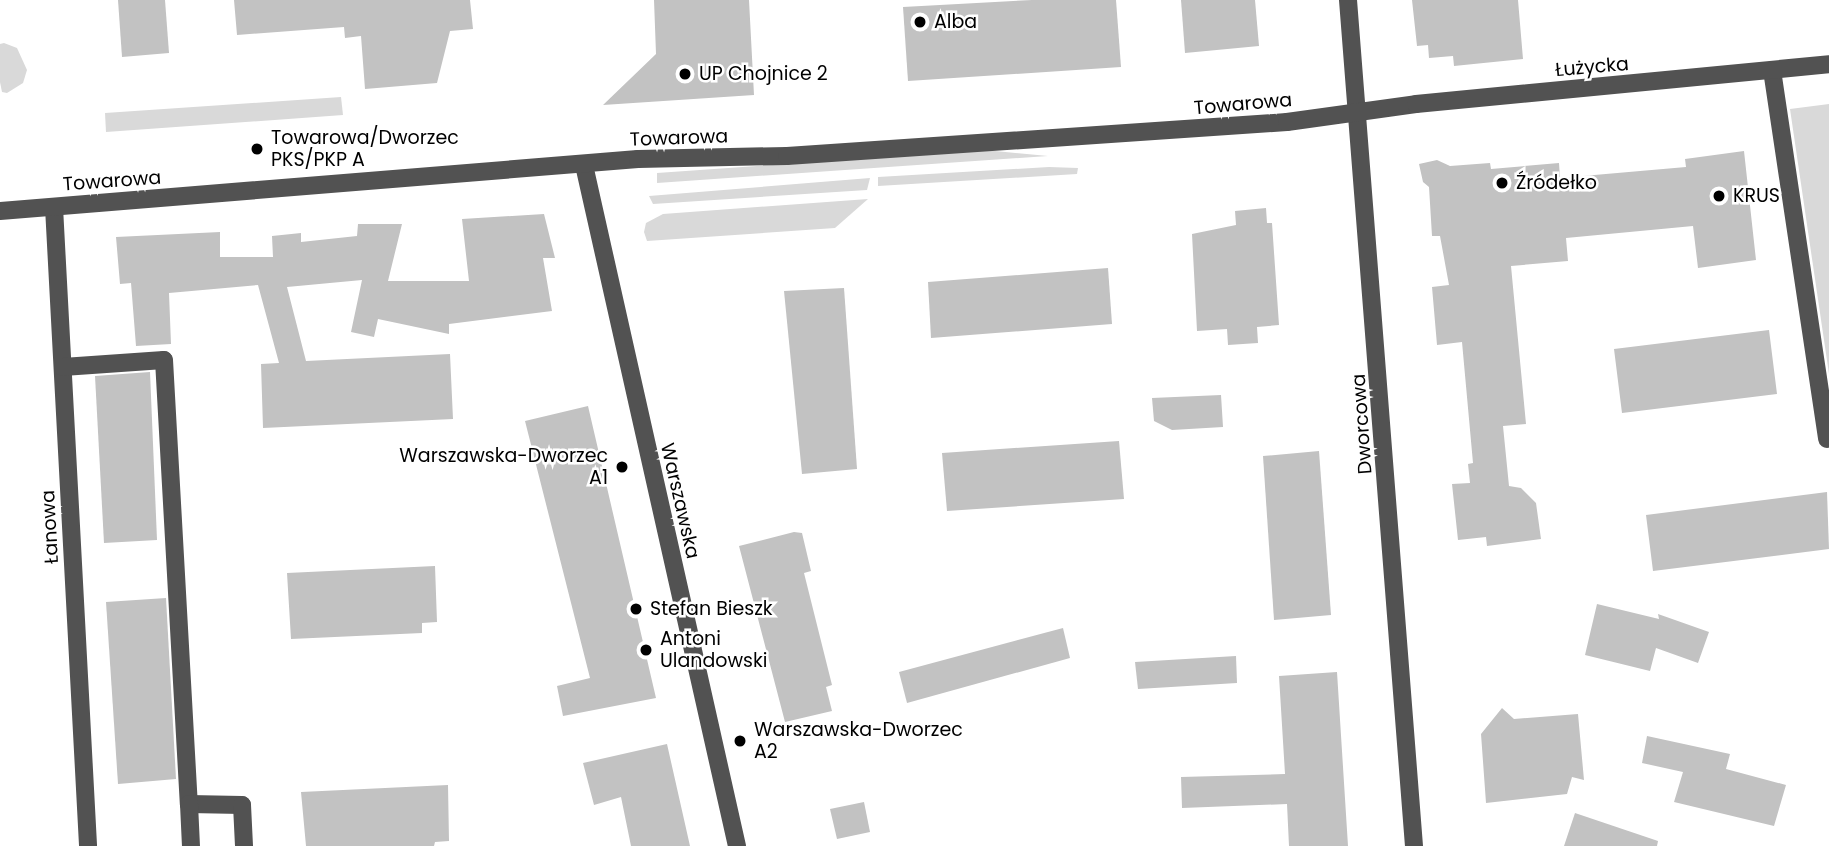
<!DOCTYPE html>
<html>
<head>
<meta charset="utf-8">
<style>
  body { margin:0 }
  #map { position:relative; width:1829px; height:846px; overflow:hidden; background:#fff; font-family:Poppins,sans-serif }
  div>[style] { position:absolute }
  .green>* { inset:0; background:#d9d9d9 }
  .building>* { inset:0; background:#c2c2c2 }
  .minor>* { height:18px; margin:-9px; padding:0 9px; transform-origin:9px; border-radius:9px; background:#525252 }
  .dots>* { width:19px; height:19px; translate:-50% -50%; box-sizing:border-box; border:4px solid #fff; border-radius:50% }
  span { translate:-50% -50%; white-space:nowrap; text-align:center; line-height:1.15; -webkit-text-stroke:5px #fff; paint-order:stroke }
  .poi-label { font-size:19px; color:#000 }
  .left { translate:0 -50%; text-align:left }
  .right { translate:-100% -50%; text-align:right }
  .street-label { font-size:19px; color:#000 }
</style>
</head>
<body>
<div id="map">
  <div class="green">
    <i style="clip-path:polygon(4px 43px,17px 48px,27px 70px,23px 83px,7px 93px,2px 92px,0 82px,0 44px)"></i>
    <i style="clip-path:polygon(341px 97px,343px 115px,106px 132px,105px 113px)"></i>
    <i style="clip-path:polygon(1829px 104px,1829px 374px,1790px 109px)"></i>
    <i style="clip-path:polygon(985px 150px,1048px 156px,657px 183px,657px 173px)"></i>
    <i style="clip-path:polygon(1049px 167px,1078px 168px,1077px 174px,878px 186px,878px 177px)"></i>
    <i style="clip-path:polygon(870px 178px,867px 190px,653px 204px,649px 196px)"></i>
    <i style="clip-path:polygon(868px 199px,835px 228px,647px 241px,644px 232px,646px 223px,663px 214px)"></i>
  </div>
  <div class="building">
    <i style="clip-path:polygon(118px 0,165px 0,169px 53px,122px 57px)"></i>
    <i style="clip-path:polygon(234px 0,470px 0,473px 29px,450px 31px,437px 83px,365px 89px,361px 36px,345px 38px,344px 27px,237px 35px)"></i>
    <i style="clip-path:polygon(654px 0,749px 0,754px 95px,603px 105px,656px 54px)"></i>
    <i style="clip-path:polygon(1032px 0,1116px 0,1121px 67px,908px 81px,903px 7px)"></i>
    <i style="clip-path:polygon(1181px 0,1255px 0,1259px 46px,1185px 53px)"></i>
    <i style="clip-path:polygon(1412px 0,1518px 0,1523px 59px,1454px 66px,1453px 56px,1429px 58px,1428px 45px,1417px 46px)"></i>
    <i style="clip-path:polygon(1744px 151px,1756px 260px,1698px 268px,1693px 226px,1566px 238px,1568px 261px,1511px 266px,1526px 424px,1503px 426px,1509px 486px,1521px 488px,1536px 503px,1541px 539px,1487px 546px,1486px 537px,1458px 540px,1452px 484px,1470px 483px,1468px 464px,1473px 463px,1462px 342px,1437px 345px,1432px 287px,1449px 285px,1440px 236px,1432px 236px,1429px 187px,1423px 182px,1419px 164px,1437px 160px,1450px 166px,1490px 163px,1491px 169px,1559px 163px,1560px 178px,1686px 167px,1685px 159px)"></i>
    <i style="clip-path:polygon(1266px 208px,1267px 223px,1272px 223px,1279px 325px,1257px 327px,1258px 343px,1228px 345px,1227px 329px,1197px 331px,1192px 234px,1236px 225px,1235px 211px)"></i>
    <i style="clip-path:polygon(544px 214px,555px 258px,543px 258px,552px 311px,449px 324px,449px 334px,378px 319px,374px 337px,351px 332px,362px 280px,287px 287px,306px 361px,450px 354px,453px 419px,263px 428px,261px 364px,279px 363px,258px 285px,169px 293px,171px 344px,136px 346px,131px 283px,120px 284px,116px 237px,220px 232px,220px 257px,273px 257px,272px 236px,301px 233px,301px 242px,357px 236px,358px 224px,402px 224px,388px 281px,469px 281px,462px 219px)"></i>
    <i style="clip-path:polygon(1108px 268px,1112px 324px,931px 338px,928px 282px)"></i>
    <i style="clip-path:polygon(844px 288px,857px 469px,802px 474px,784px 291px)"></i>
    <i style="clip-path:polygon(1769px 330px,1777px 394px,1622px 413px,1614px 349px)"></i>
    <i style="clip-path:polygon(150px 372px,157px 540px,104px 543px,95px 376px)"></i>
    <i style="clip-path:polygon(1221px 395px,1223px 427px,1172px 430px,1154px 421px,1152px 398px)"></i>
    <i style="clip-path:polygon(588px 406px,656px 698px,563px 716px,557px 686px,590px 678px,525px 421px)"></i>
    <i style="clip-path:polygon(1119px 441px,1124px 499px,947px 511px,942px 453px)"></i>
    <i style="clip-path:polygon(1319px 451px,1331px 615px,1274px 620px,1263px 456px)"></i>
    <i style="clip-path:polygon(1827px 492px,1829px 549px,1653px 571px,1646px 515px)"></i>
    <i style="clip-path:polygon(794px 532px,802px 533px,811px 571px,804px 573px,832px 685px,826px 687px,832px 711px,785px 722px,739px 546px)"></i>
    <i style="clip-path:polygon(435px 566px,437px 622px,422px 623px,422px 633px,291px 639px,287px 573px)"></i>
    <i style="clip-path:polygon(166px 598px,176px 779px,118px 784px,106px 602px)"></i>
    <i style="clip-path:polygon(1597px 604px,1659px 619px,1658px 614px,1709px 632px,1698px 663px,1656px 648px,1650px 671px,1585px 655px)"></i>
    <i style="clip-path:polygon(1063px 628px,1070px 658px,907px 703px,899px 672px)"></i>
    <i style="clip-path:polygon(1236px 656px,1237px 683px,1138px 689px,1135px 662px)"></i>
    <i style="clip-path:polygon(1337px 672px,1348px 846px,1289px 846px,1287px 804px,1182px 808px,1181px 777px,1285px 774px,1279px 676px)"></i>
    <i style="clip-path:polygon(1502px 708px,1514px 719px,1578px 714px,1584px 780px,1572px 777px,1567px 794px,1486px 803px,1481px 734px)"></i>
    <i style="clip-path:polygon(1647px 736px,1730px 754px,1726px 769px,1786px 785px,1774px 826px,1674px 802px,1683px 772px,1642px 763px)"></i>
    <i style="clip-path:polygon(667px 744px,690px 846px,631px 846px,621px 797px,594px 805px,583px 763px)"></i>
    <i style="clip-path:polygon(448px 785px,449px 841px,435px 842px,434px 846px,306px 846px,301px 792px)"></i>
    <i style="clip-path:polygon(864px 802px,870px 832px,837px 839px,830px 809px)"></i>
    <i style="clip-path:polygon(1575px 813px,1658px 841px,1657px 846px,1564px 846px)"></i>
  </div>
  <div class="minor">
    <i style="left:1348px;top:0;width:849px;rotate:85.54deg"></i>
    <i style="left:1772px;top:70px;width:373px;rotate:81.5deg"></i>
    <i style="left:584px;top:165px;width:698px;rotate:77.34deg"></i>
    <i style="left:54px;top:207px;width:640px;rotate:86.95deg"></i>
    <i style="left:0;top:211px;width:640px;rotate:-4.66deg"></i>
    <i style="left:638px;top:159px;width:149px;rotate:-1.2deg"></i>
    <i style="left:787px;top:156px;width:501px;rotate:-3.89deg"></i>
    <i style="left:1287px;top:122px;width:130px;rotate:-7.9deg"></i>
    <i style="left:1416px;top:104px;width:415px;rotate:-5.5deg"></i>
    <i style="left:63px;top:367px;width:101px;rotate:-4deg"></i>
    <i style="left:164px;top:360px;width:445px;rotate:86.8deg"></i>
    <i style="left:189px;top:804px;width:53px;rotate:1.1deg"></i>
    <i style="left:242px;top:805px;width:41px;rotate:87.2deg"></i>
    <i style="left:189px;top:804px;width:42px;rotate:87.3deg"></i>
  </div>
  <div class="dots">
    <i style="left:920px;top:22px;background:#000"></i>
    <i style="left:685px;top:74px;background:#000"></i>
    <i style="left:257px;top:149px;background:#000"></i>
    <i style="left:1502px;top:183px;background:#000"></i>
    <i style="left:1719px;top:196px;background:#000"></i>
    <i style="left:622px;top:467px;background:#000"></i>
    <i style="left:636px;top:609px;background:#000"></i>
    <i style="left:646px;top:650px;background:#000"></i>
    <i style="left:740px;top:741px;background:#000"></i>
  </div>
  <div class="poi-label">
    <span class="left" style="left:934px;top:22px">Alba</span>
    <span class="left" style="left:699px;top:74px">UP Chojnice 2</span>
    <span class="left" style="left:271px;top:149px">Towarowa/Dworzec<br>PKS/PKP A</span>
    <span class="left" style="left:1516px;top:183px">Źródełko</span>
    <span class="left" style="left:1733px;top:196px">KRUS</span>
    <span class="right" style="left:608px;top:467px">Warszawska-Dworzec<br>A1</span>
    <span class="left" style="left:650px;top:609px">Stefan Bieszk</span>
    <span class="left" style="left:660px;top:650px">Antoni<br>Ulandowski</span>
    <span class="left" style="left:754px;top:741px">Warszawska-Dworzec<br>A2</span>
  </div>
  <div class="street-label">
    <span style="left:1592px;top:67px;rotate:-5deg">Łużycka</span>
    <span style="left:1243px;top:104px;rotate:-5deg">Towarowa</span>
    <span style="left:679px;top:138px;rotate:-2deg">Towarowa</span>
    <span style="left:112px;top:181px;rotate:-4deg">Towarowa</span>
    <span style="left:1362px;top:424px;rotate:-94deg">Dworcowa</span>
    <span style="left:680px;top:501px;rotate:77deg">Warszawska</span>
    <span style="left:50px;top:527px;rotate:-93deg">Łanowa</span>
  </div>
</div>
</body>
</html>
